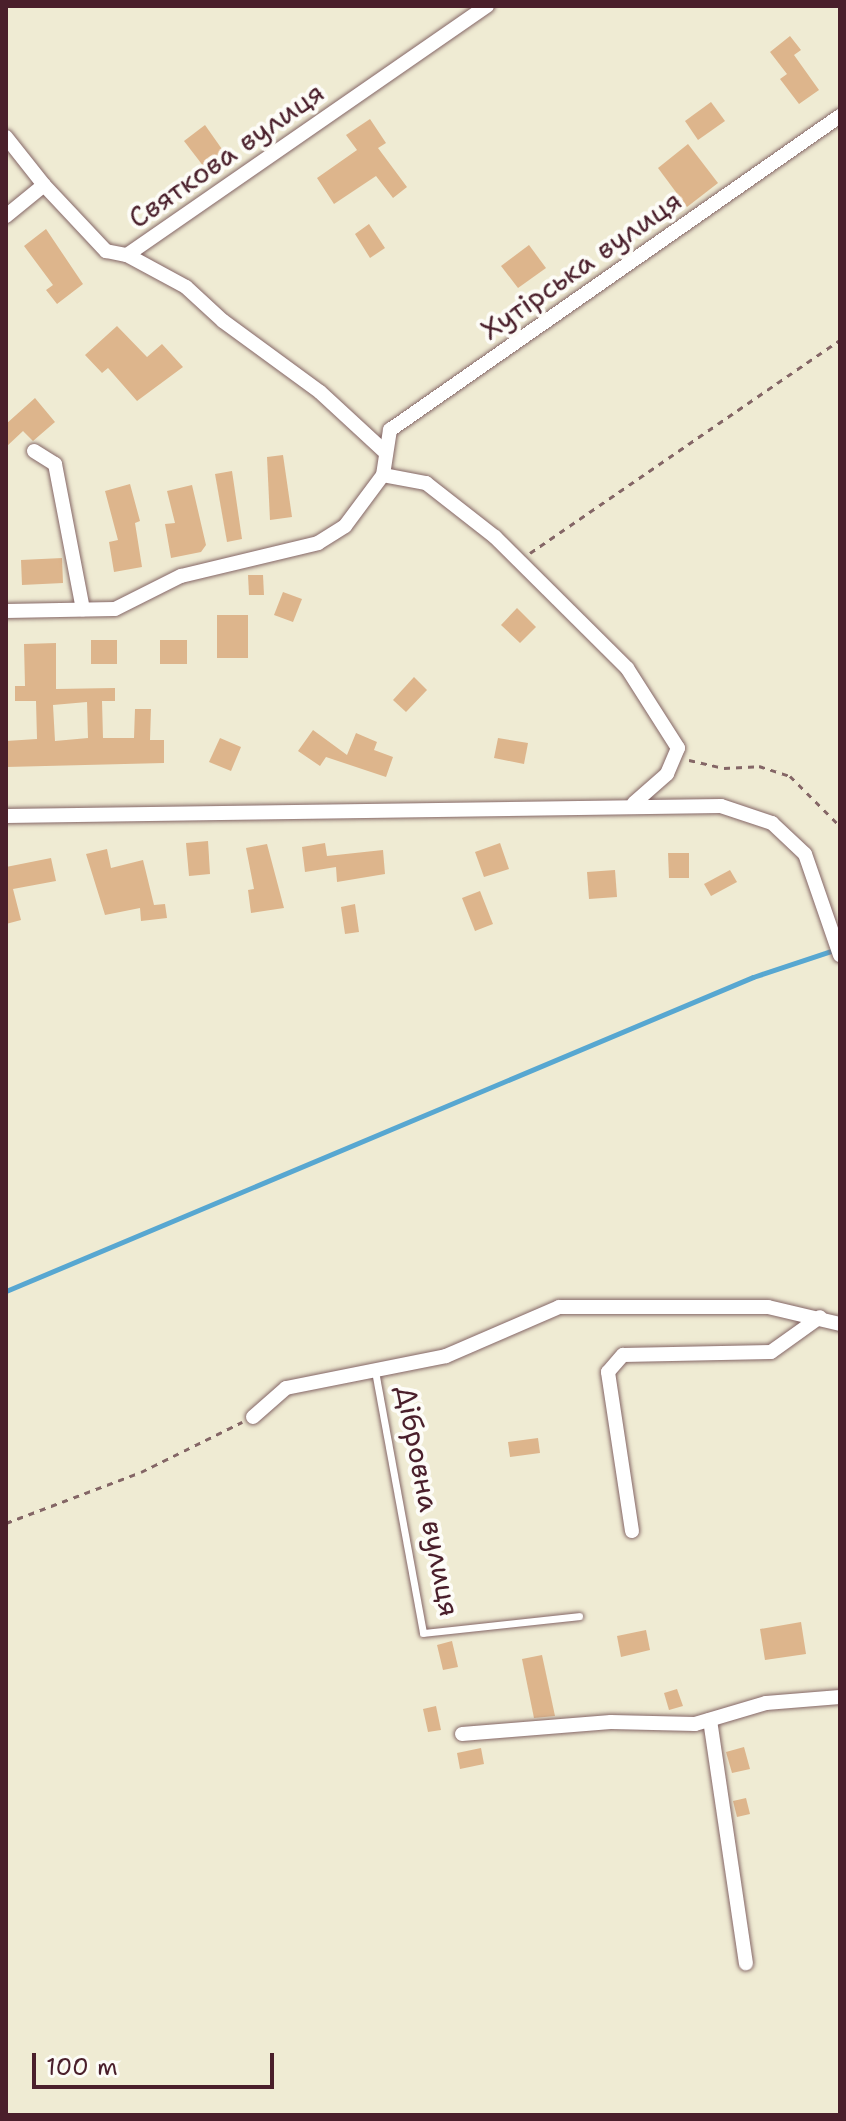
<!DOCTYPE html>
<html>
<head>
<meta charset="utf-8">
<style>
  body { margin:0 }
  #map { position:relative; width:846px; height:2121px; overflow:hidden; background:#efebd3; font-family:"Shantell Sans",sans-serif }
  div>[style] { position:absolute }
  .stream>* { height:5px; margin:-2.5px; padding:0 2.5px; transform-origin:2.5px; border-radius:2.5px; background:#57a7d1 }
  .building>* { inset:0; background:#ddb58c }
  .path>* { height:3px; margin-top:-1.5px; transform-origin:0; background:repeating-linear-gradient(90deg,#846666 0 6px,transparent 0 12px) }
  .roads { filter:drop-shadow(0 0 2px #846666) drop-shadow(0 0 2px #846666) }
  .lane>* { height:7px; margin:-3.5px; padding:0 3.5px; transform-origin:3.5px; border-radius:3.5px; background:#fff }
  .street>* { height:14px; margin:-7px; padding:0 7px; transform-origin:7px; border-radius:7px; background:#fff }
  span { translate:-50% -50%; white-space:nowrap; text-align:center; line-height:1.15; -webkit-text-stroke:8px #fdfcf7; paint-order:stroke }
  .street-label { font-size:28px; color:#4a1f2b }
  .frame { position:absolute; inset:0; border:8px solid #4a1f2b; pointer-events:none }
  .scale { position:absolute; left:32px; top:2053px; width:242px; height:36px; box-sizing:border-box; border:4px solid #4a1f2b; border-top:0; padding-left:10px; font-size:24px; line-height:28px; white-space:nowrap; color:#4a1f2b; -webkit-text-stroke:6px #fdfcf7; paint-order:stroke }
</style>
</head>
<body>
<div id="map">
  <div class="stream">
    <i style="left:6px;top:1291px;width:810px;rotate:-22.8deg"></i>
    <i style="left:753px;top:977px;width:89px;rotate:-18.4deg"></i>
  </div>
  <div class="building">
    <i style="clip-path:polygon(790px 36px,801px 50px,794px 55px,819px 90px,799px 104px,780px 79px,787px 74px,770px 52px)"></i>
    <i style="clip-path:polygon(711px 102px,725px 121px,698px 140px,685px 121px)"></i>
    <i style="clip-path:polygon(370px 119px,386px 143px,378px 148px,407px 187px,393px 198px,376px 176px,334px 204px,317px 178px,357px 150px,346px 135px)"></i>
    <i style="clip-path:polygon(205px 125px,224px 152px,204px 167px,184px 141px)"></i>
    <i style="clip-path:polygon(688px 144px,718px 183px,687px 207px,658px 168px)"></i>
    <i style="clip-path:polygon(369px 224px,385px 248px,370px 258px,355px 234px)"></i>
    <i style="clip-path:polygon(46px 229px,83px 284px,57px 304px,46px 290px,53px 285px,24px 246px)"></i>
    <i style="clip-path:polygon(529px 245px,546px 268px,518px 288px,501px 266px)"></i>
    <i style="clip-path:polygon(117px 326px,147px 357px,162px 344px,183px 367px,137px 401px,108px 368px,102px 373px,85px 355px)"></i>
    <i style="clip-path:polygon(35px 398px,55px 422px,33px 441px,23px 431px,6px 447px,6px 424px)"></i>
    <i style="clip-path:polygon(283px 455px,292px 517px,270px 520px,267px 457px)"></i>
    <i style="clip-path:polygon(232px 471px,242px 539px,227px 542px,215px 474px)"></i>
    <i style="clip-path:polygon(130px 484px,140px 521px,135px 523px,142px 567px,114px 572px,109px 542px,118px 540px,105px 491px)"></i>
    <i style="clip-path:polygon(192px 485px,206px 545px,201px 552px,171px 558px,165px 524px,175px 523px,167px 491px)"></i>
    <i style="clip-path:polygon(62px 558px,63px 583px,22px 585px,21px 560px)"></i>
    <i style="clip-path:polygon(248px 575px,263px 575px,264px 595px,249px 595px)"></i>
    <i style="clip-path:polygon(283px 592px,302px 599px,293px 622px,274px 615px)"></i>
    <i style="clip-path:polygon(517px 608px,536px 627px,520px 643px,501px 625px)"></i>
    <i style="clip-path:polygon(217px 615px,248px 615px,248px 658px,217px 658px)"></i>
    <i style="clip-path:polygon(91px 640px,117px 640px,117px 664px,91px 664px)"></i>
    <i style="clip-path:polygon(160px 640px,187px 640px,187px 664px,160px 664px)"></i>
    <i style="clip-path:polygon(evenodd,56px 643px,56px 689px,115px 688px,115px 701px,102px 701px,103px 738px,134px 738px,135px 709px,151px 709px,150px 740px,164px 740px,164px 763px,6px 767px,6px 741px,37px 739px,36px 701px,15px 701px,15px 686px,25px 686px,24px 644px,56px 643px,87px 702px,88px 738px,55px 741px,53px 705px,87px 702px)"></i>
    <i style="clip-path:polygon(414px 677px,427px 690px,406px 712px,393px 700px)"></i>
    <i style="clip-path:polygon(313px 730px,347px 755px,356px 733px,377px 742px,374px 750px,393px 757px,386px 777px,326px 757px,320px 766px,298px 751px)"></i>
    <i style="clip-path:polygon(220px 738px,241px 747px,231px 771px,209px 762px)"></i>
    <i style="clip-path:polygon(498px 738px,528px 743px,524px 764px,494px 758px)"></i>
    <i style="clip-path:polygon(208px 841px,210px 874px,189px 876px,186px 843px)"></i>
    <i style="clip-path:polygon(325px 843px,327px 856px,383px 850px,385px 874px,337px 882px,336px 867px,305px 872px,302px 847px)"></i>
    <i style="clip-path:polygon(500px 843px,509px 869px,484px 877px,475px 852px)"></i>
    <i style="clip-path:polygon(267px 844px,284px 908px,251px 913px,248px 890px,254px 889px,246px 848px)"></i>
    <i style="clip-path:polygon(107px 849px,111px 868px,143px 860px,154px 905px,165px 904px,167px 918px,141px 921px,140px 908px,105px 915px,86px 854px)"></i>
    <i style="clip-path:polygon(668px 853px,689px 853px,689px 878px,669px 878px)"></i>
    <i style="clip-path:polygon(51px 858px,56px 881px,13px 889px,21px 920px,6px 924px,6px 867px)"></i>
    <i style="clip-path:polygon(615px 870px,617px 897px,589px 899px,587px 872px)"></i>
    <i style="clip-path:polygon(730px 870px,737px 882px,711px 896px,704px 884px)"></i>
    <i style="clip-path:polygon(480px 891px,493px 924px,475px 931px,462px 898px)"></i>
    <i style="clip-path:polygon(355px 904px,359px 932px,345px 934px,341px 907px)"></i>
    <i style="clip-path:polygon(538px 1438px,540px 1453px,510px 1457px,508px 1442px)"></i>
    <i style="clip-path:polygon(801px 1622px,806px 1654px,765px 1660px,760px 1629px)"></i>
    <i style="clip-path:polygon(646px 1630px,650px 1650px,621px 1657px,617px 1636px)"></i>
    <i style="clip-path:polygon(452px 1641px,458px 1667px,443px 1670px,437px 1645px)"></i>
    <i style="clip-path:polygon(542px 1655px,555px 1716px,534px 1718px,522px 1659px)"></i>
    <i style="clip-path:polygon(677px 1689px,683px 1706px,669px 1710px,664px 1693px)"></i>
    <i style="clip-path:polygon(436px 1706px,441px 1730px,428px 1732px,423px 1709px)"></i>
    <i style="clip-path:polygon(744px 1747px,750px 1769px,732px 1773px,726px 1752px)"></i>
    <i style="clip-path:polygon(481px 1748px,484px 1764px,460px 1769px,457px 1753px)"></i>
    <i style="clip-path:polygon(746px 1798px,750px 1814px,737px 1817px,733px 1801px)"></i>
  </div>
  <div class="path">
    <i style="left:530px;top:553px;width:376px;rotate:-34.5deg"></i>
    <i style="left:689px;top:760px;width:36px;rotate:13deg"></i>
    <i style="left:724px;top:768px;width:35px;rotate:-3deg"></i>
    <i style="left:759px;top:766px;width:33px;rotate:18deg"></i>
    <i style="left:790px;top:776px;width:71px;rotate:45deg"></i>
    <i style="left:6px;top:1523px;width:144px;rotate:-20.7deg"></i>
    <i style="left:141px;top:1472px;width:113px;rotate:-26.3deg"></i>
  </div>
  <div class="roads">
    <div class="lane">
      <i style="left:375px;top:1371px;width:266px;rotate:79.6deg"></i>
      <i style="left:423px;top:1633px;width:157px;rotate:-6.2deg"></i>
    </div>
    <div class="street">
      <i style="left:6px;top:137px;width:61px;rotate:51.6deg"></i>
      <i style="left:6px;top:216px;width:49px;rotate:-39.2deg"></i>
      <i style="left:44px;top:185px;width:91px;rotate:46.8deg"></i>
      <i style="left:106px;top:251px;width:21px;rotate:11deg"></i>
      <i style="left:127px;top:255px;width:438px;rotate:-34.7deg"></i>
      <i style="left:127px;top:255px;width:67px;rotate:28.5deg"></i>
      <i style="left:186px;top:287px;width:50px;rotate:42.6deg"></i>
      <i style="left:223px;top:321px;width:120px;rotate:36.2deg"></i>
      <i style="left:320px;top:392px;width:87px;rotate:42.7deg"></i>
      <i style="left:34px;top:451px;width:25px;rotate:32deg"></i>
      <i style="left:55px;top:464px;width:148px;rotate:79.1deg"></i>
      <i style="left:383px;top:475px;width:46px;rotate:-81.2deg"></i>
      <i style="left:390px;top:430px;width:549px;rotate:-34.91deg"></i>
      <i style="left:6px;top:611px;width:109px;rotate:-1.1deg"></i>
      <i style="left:115px;top:609px;width:74px;rotate:-26.6deg"></i>
      <i style="left:181px;top:576px;width:141px;rotate:-13.5deg"></i>
      <i style="left:318px;top:543px;width:32px;rotate:-32deg"></i>
      <i style="left:345px;top:526px;width:64px;rotate:-53.3deg"></i>
      <i style="left:383px;top:475px;width:44px;rotate:10.5deg"></i>
      <i style="left:426px;top:483px;width:88px;rotate:38deg"></i>
      <i style="left:495px;top:537px;width:186px;rotate:44.8deg"></i>
      <i style="left:627px;top:668px;width:95px;rotate:57.5deg"></i>
      <i style="left:678px;top:748px;width:28px;rotate:113deg"></i>
      <i style="left:667px;top:774px;width:44px;rotate:138.7deg"></i>
      <i style="left:6px;top:816px;width:715px;rotate:-0.8deg"></i>
      <i style="left:721px;top:806px;width:54px;rotate:18.4deg"></i>
      <i style="left:772px;top:823px;width:45px;rotate:43.2deg"></i>
      <i style="left:805px;top:854px;width:107px;rotate:70.9deg"></i>
      <i style="left:253px;top:1417px;width:44px;rotate:-41.3deg"></i>
      <i style="left:286px;top:1388px;width:163px;rotate:-11.3deg"></i>
      <i style="left:446px;top:1356px;width:123px;rotate:-23.4deg"></i>
      <i style="left:559px;top:1307px;width:209px"></i>
      <i style="left:768px;top:1307px;width:74px;rotate:13.3deg"></i>
      <i style="left:632px;top:1531px;width:161px;rotate:-98.6deg"></i>
      <i style="left:608px;top:1372px;width:23px;rotate:-49deg"></i>
      <i style="left:623px;top:1355px;width:148px;rotate:-1.2deg"></i>
      <i style="left:771px;top:1352px;width:60px;rotate:-35.5deg"></i>
      <i style="left:710px;top:1720px;width:246px;rotate:81.6deg"></i>
      <i style="left:462px;top:1734px;width:149px;rotate:-4.6deg"></i>
      <i style="left:611px;top:1722px;width:84px;rotate:1.4deg"></i>
      <i style="left:695px;top:1724px;width:74px;rotate:-16.5deg"></i>
      <i style="left:766px;top:1703px;width:74px;rotate:-4.6deg"></i>
    </div>
  </div>
  <div class="street-label">
    <span style="left:226px;top:155px;rotate:-35deg">Святкова вулиця</span>
    <span style="left:581px;top:265px;rotate:-35deg">Хутірська вулиця</span>
    <span style="left:428px;top:1501px;rotate:79deg">Дібровна вулиця</span>
  </div>
  <div class="frame"></div>
  <div class="scale">100 m</div>
</div>
</body>
</html>
